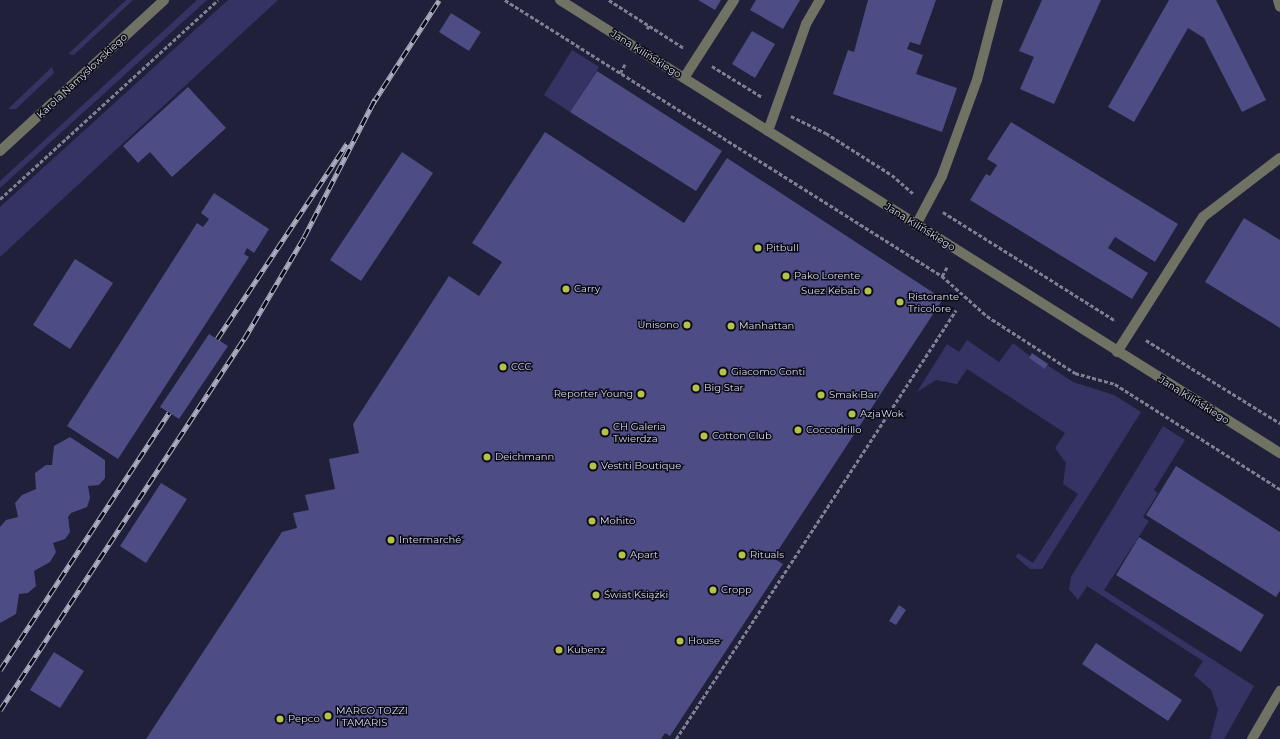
<!DOCTYPE html>
<html>
<head>
<meta charset="utf-8">
<style>
  body { margin:0 }
  #map { position:relative; width:1280px; height:739px; overflow:hidden; background:#20203a; font-family:Montserrat,sans-serif }
  div>[style] { position:absolute }
  .green>* { inset:0; background:#353364 }
  .building>* { inset:0; background:#4d4c84 }
  .path>* { height:2.5px; margin-top:-1.25px; transform-origin:0; background:repeating-linear-gradient(90deg,#7f8096 0 4px,transparent 0 6px) }
  .minor>* { height:10px; margin:-5px; padding:0 5px; transform-origin:5px; border-radius:5px; background:#707264 }
  .rail>* { height:4.5px; margin-top:-2.25px; transform-origin:0; background:repeating-linear-gradient(90deg,#0b0b17 0 9px,#acaec2 0 18px); box-sizing:border-box; border-block:1px solid #acaec2 }
  .dots>* { width:11px; height:11px; translate:-50% -50%; box-sizing:border-box; border:2px solid #0b0b17; border-radius:50% }
  span { translate:-50% -50%; white-space:nowrap; text-align:center; line-height:1.15; -webkit-text-stroke:3px #0b0b17; paint-order:stroke }
  .street-label { font-size:10px; color:#d8daec }
  .poi-label { font-size:10px; color:#d8daec }
  .left { translate:0 -50%; text-align:left }
  .right { translate:-100% -50%; text-align:right }
</style>
</head>
<body>
<div id="map">
  <div class="green">
    <i style="clip-path:polygon(126px 0,133px 0,74px 55px,68px 54px)"></i>
    <i style="clip-path:polygon(197px 0,207px 0,0 188px,0 181px)"></i>
    <i style="clip-path:polygon(228px 0,278px 0,0 257px,0 207px)"></i>
    <i style="clip-path:polygon(572px 50px,599px 67px,570px 112px,544px 95px)"></i>
    <i style="clip-path:polygon(52px 67px,54px 73px,16px 109px,8px 109px)"></i>
    <i style="clip-path:polygon(967px 340px,999px 362px,1013px 343px,1045px 368px,1047px 365px,1073px 382px,1114px 395px,1141px 412px,1042px 569px,1030px 569px,1016px 557px,1018px 553px,1033px 563px,1078px 494px,1063px 484px,1066px 463px,1055px 448px,1065px 433px,967px 369px,957px 384px,936px 380px,917px 392px,947px 344px,959px 352px)"></i>
    <i style="clip-path:polygon(1163px 426px,1185px 440px,1154px 490px,1158px 493px,1143px 517px,1149px 521px,1104px 590px,1254px 686px,1224px 739px,1210px 739px,1218px 710px,1211px 690px,1194px 675px,1203px 661px,1087px 586px,1078px 600px,1069px 589px,1071px 577px)"></i>
  </div>
  <div class="building">
    <i style="clip-path:polygon(698px 0,721px 0,715px 10px)"></i>
    <i style="clip-path:polygon(756px 0,800px 0,783px 29px,750px 10px)"></i>
    <i style="clip-path:polygon(868px 0,936px 0,920px 45px,910px 42px,907px 49px,923px 55px,916px 74px,957px 88px,942px 132px,833px 94px,848px 50px,854px 52px)"></i>
    <i style="clip-path:polygon(1042px 0,1101px 0,1054px 104px,1020px 89px,1034px 57px,1019px 51px)"></i>
    <i style="clip-path:polygon(1169px 0,1216px 0,1266px 100px,1242px 112px,1204px 38px,1188px 28px,1134px 122px,1108px 107px)"></i>
    <i style="clip-path:polygon(451px 13px,481px 32px,469px 51px,439px 32px)"></i>
    <i style="clip-path:polygon(752px 31px,775px 44px,755px 78px,732px 64px)"></i>
    <i style="clip-path:polygon(597px 71px,722px 151px,696px 191px,570px 112px)"></i>
    <i style="clip-path:polygon(188px 87px,226px 128px,172px 177px,150px 152px,138px 163px,123px 146px)"></i>
    <i style="clip-path:polygon(1011px 122px,1178px 224px,1155px 262px,1115px 237px,1108px 248px,1148px 273px,1132px 299px,970px 200px,986px 174px,990px 176px,997px 165px,987px 159px)"></i>
    <i style="clip-path:polygon(545px 132px,684px 223px,727px 158px,943px 299px,773px 558px,783px 564px,670px 736px,665px 733px,661px 739px,146px 739px,282px 532px,297px 528px,293px 513px,309px 510px,305px 495px,335px 489px,329px 459px,359px 453px,353px 424px,449px 276px,479px 296px,502px 262px,472px 243px)"></i>
    <i style="clip-path:polygon(402px 152px,433px 173px,361px 281px,330px 260px)"></i>
    <i style="clip-path:polygon(214px 193px,269px 229px,254px 253px,247px 248px,244px 254px,249px 257px,118px 459px,67px 426px,197px 223px,203px 227px,209px 219px,201px 213px)"></i>
    <i style="clip-path:polygon(1244px 218px,1280px 240px,1280px 328px,1205px 282px)"></i>
    <i style="clip-path:polygon(75px 259px,113px 283px,70px 349px,33px 325px)"></i>
    <i style="clip-path:polygon(209px 334px,228px 346px,179px 419px,160px 407px)"></i>
    <i style="clip-path:polygon(1032px 353px,1048px 364px,1045px 369px,1029px 358px)"></i>
    <i style="clip-path:polygon(70px 437px,105px 460px,105px 478px,99px 485px,88px 486px,90px 498px,87px 507px,71px 513px,68px 517px,70px 532px,65px 539px,53px 543px,56px 552px,50px 562px,34px 571px,36px 586px,28px 593px,19px 594px,16px 614px,0 623px,0 527px,6px 520px,18px 517px,15px 503px,22px 495px,36px 489px,35px 473px,46px 465px,52px 465px,54px 446px)"></i>
    <i style="clip-path:polygon(1176px 466px,1280px 532px,1280px 591px,1276px 597px,1146px 515px)"></i>
    <i style="clip-path:polygon(161px 483px,187px 499px,146px 563px,120px 546px)"></i>
    <i style="clip-path:polygon(1139px 537px,1264px 615px,1241px 652px,1116px 575px)"></i>
    <i style="clip-path:polygon(899px 605px,906px 610px,896px 625px,889px 621px)"></i>
    <i style="clip-path:polygon(1096px 643px,1182px 700px,1168px 721px,1082px 664px)"></i>
    <i style="clip-path:polygon(54px 652px,84px 671px,60px 708px,30px 690px)"></i>
  </div>
  <div class="path">
    <i style="left:505px;top:0;width:517px;rotate:32.28deg"></i>
    <i style="left:942px;top:276px;width:60px;rotate:41.6deg"></i>
    <i style="left:987px;top:316px;width:105px;rotate:32.9deg"></i>
    <i style="left:1075px;top:373px;width:41px;rotate:15.4deg"></i>
    <i style="left:1115px;top:384px;width:196px;rotate:32.5deg"></i>
    <i style="left:609px;top:0;width:89px;rotate:32.6deg"></i>
    <i style="left:647px;top:29px;width:4px;rotate:-63deg"></i>
    <i style="left:712px;top:66px;width:59px;rotate:31.8deg"></i>
    <i style="left:620px;top:73px;width:10px;rotate:-61deg"></i>
    <i style="left:791px;top:116px;width:39px;rotate:26deg"></i>
    <i style="left:826px;top:133px;width:78px;rotate:32.5deg"></i>
    <i style="left:892px;top:175px;width:28px;rotate:41deg"></i>
    <i style="left:0;top:199px;width:295px;rotate:-42.4deg"></i>
    <i style="left:943px;top:212px;width:204px;rotate:32.2deg"></i>
    <i style="left:942px;top:276px;width:10px;rotate:-61deg"></i>
    <i style="left:1146px;top:340px;width:158px;rotate:31.8deg"></i>
    <i style="left:676px;top:739px;width:512px;rotate:-56.87deg"></i>
  </div>
  <div class="minor">
    <i style="left:560px;top:0;width:851px;rotate:32.18deg"></i>
    <i style="left:1278px;top:0;width:7px;rotate:74deg"></i>
    <i style="left:684px;top:78px;width:93px;rotate:-57.3deg"></i>
    <i style="left:768px;top:131px;width:114px;rotate:-70.4deg"></i>
    <i style="left:806px;top:24px;width:28px;rotate:-60deg"></i>
    <i style="left:0;top:151px;width:223px;rotate:-42.6deg"></i>
    <i style="left:916px;top:225px;width:55px;rotate:-62deg"></i>
    <i style="left:942px;top:176px;width:102px;rotate:-70deg"></i>
    <i style="left:977px;top:80px;width:83px;rotate:-75.3deg"></i>
    <i style="left:1117px;top:352px;width:160px;rotate:-57.5deg"></i>
    <i style="left:1203px;top:217px;width:97px;rotate:-37.5deg"></i>
    <i style="left:1252px;top:739px;width:56px;rotate:-59.7deg"></i>
  </div>
  <div class="rail">
    <i style="left:373px;top:103px;width:122px;rotate:-57.3deg"></i>
    <i style="left:217px;top:339px;width:235px;rotate:-56.4deg"></i>
    <i style="left:0;top:670px;width:308px;rotate:-56.7deg"></i>
    <i style="left:0;top:710px;width:444px;rotate:-56.7deg"></i>
    <i style="left:244px;top:339px;width:118px;rotate:-59.5deg"></i>
    <i style="left:304px;top:237px;width:155px;rotate:-62.8deg"></i>
  </div>
  <div class="dots">
    <i style="left:758px;top:248px;background:#b4c24a"></i>
    <i style="left:786px;top:276px;background:#b4c24a"></i>
    <i style="left:566px;top:289px;background:#b4c24a"></i>
    <i style="left:868px;top:291px;background:#b4c24a"></i>
    <i style="left:900px;top:302px;background:#b4c24a"></i>
    <i style="left:687px;top:325px;background:#b4c24a"></i>
    <i style="left:731px;top:326px;background:#b4c24a"></i>
    <i style="left:503px;top:367px;background:#b4c24a"></i>
    <i style="left:723px;top:372px;background:#b4c24a"></i>
    <i style="left:696px;top:388px;background:#b4c24a"></i>
    <i style="left:641px;top:394px;background:#b4c24a"></i>
    <i style="left:821px;top:395px;background:#b4c24a"></i>
    <i style="left:852px;top:414px;background:#b4c24a"></i>
    <i style="left:798px;top:430px;background:#b4c24a"></i>
    <i style="left:605px;top:432px;background:#b4c24a"></i>
    <i style="left:704px;top:436px;background:#b4c24a"></i>
    <i style="left:487px;top:457px;background:#b4c24a"></i>
    <i style="left:593px;top:466px;background:#b4c24a"></i>
    <i style="left:592px;top:521px;background:#b4c24a"></i>
    <i style="left:391px;top:540px;background:#b4c24a"></i>
    <i style="left:622px;top:555px;background:#b4c24a"></i>
    <i style="left:742px;top:555px;background:#b4c24a"></i>
    <i style="left:713px;top:590px;background:#b4c24a"></i>
    <i style="left:596px;top:595px;background:#b4c24a"></i>
    <i style="left:680px;top:641px;background:#b4c24a"></i>
    <i style="left:559px;top:650px;background:#b4c24a"></i>
    <i style="left:328px;top:716px;background:#b4c24a"></i>
    <i style="left:280px;top:719px;background:#b4c24a"></i>
  </div>
  <div class="street-label">
    <span style="left:646px;top:54px;rotate:32deg">Jana Kilińskiego</span>
    <span style="left:82px;top:76px;rotate:-43deg">Karola Namysłowskiego</span>
    <span style="left:920px;top:227px;rotate:32deg">Jana Kilińskiego</span>
    <span style="left:1194px;top:400px;rotate:32deg">Jana Kilińskiego</span>
  </div>
  <div class="poi-label">
    <span class="left" style="left:766px;top:248px">Pitbull</span>
    <span class="left" style="left:794px;top:276px">Pako Lorente</span>
    <span class="left" style="left:574px;top:289px">Carry</span>
    <span class="right" style="left:860px;top:291px">Suez Kebab</span>
    <span class="left" style="left:908px;top:302px">Ristorante<br>Tricolore</span>
    <span class="right" style="left:679px;top:325px">Unisono</span>
    <span class="left" style="left:739px;top:326px">Manhattan</span>
    <span class="left" style="left:511px;top:367px">CCC</span>
    <span class="left" style="left:731px;top:372px">Giacomo Conti</span>
    <span class="left" style="left:704px;top:388px">Big Star</span>
    <span class="right" style="left:633px;top:394px">Reporter Young</span>
    <span class="left" style="left:829px;top:395px">Smak Bar</span>
    <span class="left" style="left:860px;top:414px">AzjaWok</span>
    <span class="left" style="left:613px;top:432px">CH Galeria<br>Twierdza</span>
    <span class="left" style="left:806px;top:430px">Coccodrillo</span>
    <span class="left" style="left:712px;top:436px">Cotton Club</span>
    <span class="left" style="left:495px;top:457px">Deichmann</span>
    <span class="left" style="left:601px;top:466px">Vestiti Boutique</span>
    <span class="left" style="left:600px;top:521px">Mohito</span>
    <span class="left" style="left:399px;top:540px">Intermarché</span>
    <span class="left" style="left:630px;top:555px">Apart</span>
    <span class="left" style="left:750px;top:555px">Rituals</span>
    <span class="left" style="left:721px;top:590px">Cropp</span>
    <span class="left" style="left:604px;top:595px">Świat Książki</span>
    <span class="left" style="left:688px;top:641px">House</span>
    <span class="left" style="left:567px;top:650px">Kubenz</span>
    <span class="left" style="left:336px;top:716px">MARCO TOZZI<br>I TAMARIS</span>
    <span class="left" style="left:288px;top:719px">Pepco</span>
  </div>
</div>
</body>
</html>
